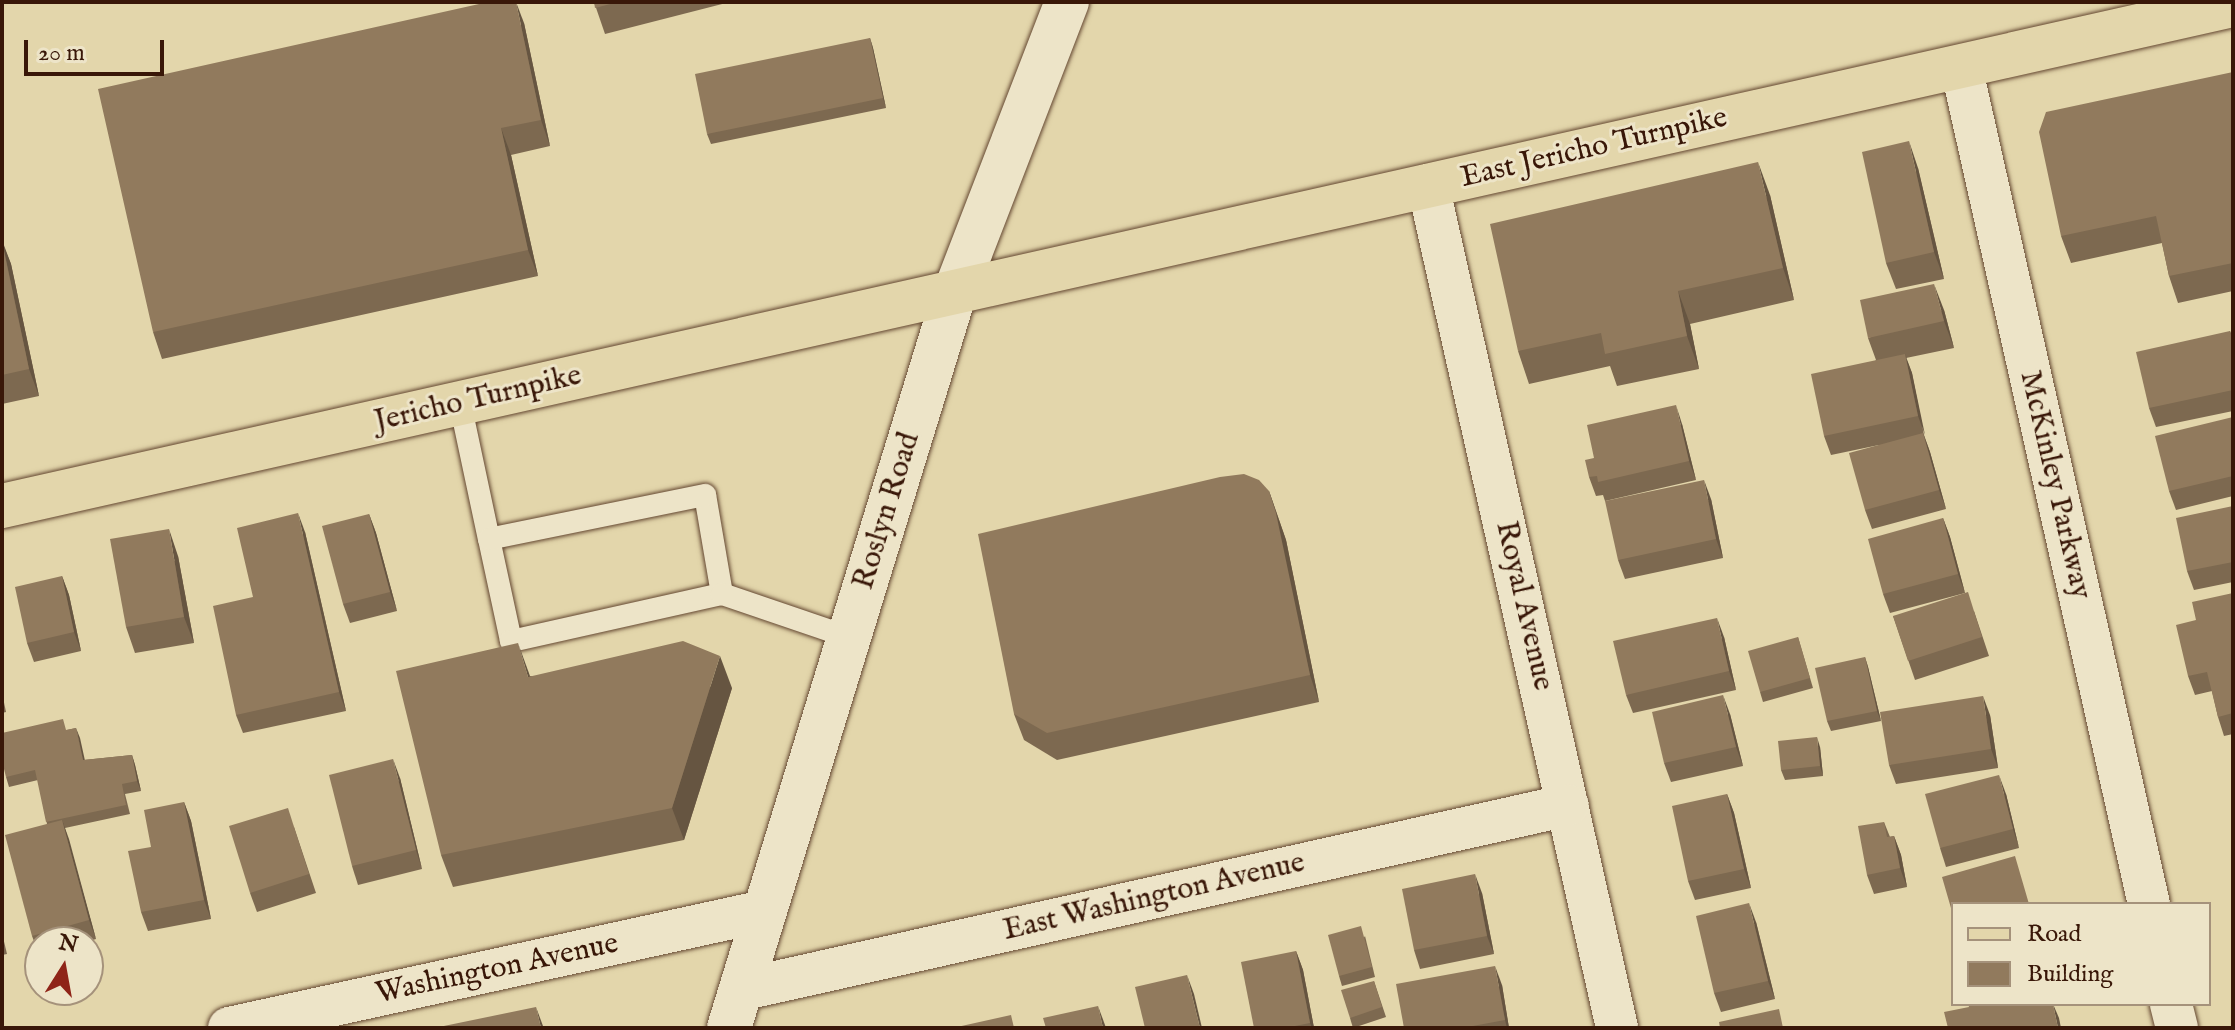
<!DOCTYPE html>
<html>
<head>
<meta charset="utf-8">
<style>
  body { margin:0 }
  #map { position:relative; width:2235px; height:1030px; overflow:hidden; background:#e3d6ab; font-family:"IM FELL English",serif }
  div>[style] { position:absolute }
  .roads { filter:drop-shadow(0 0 2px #644731) drop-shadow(0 0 2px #644731) }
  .service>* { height:22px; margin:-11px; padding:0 11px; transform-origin:11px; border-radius:11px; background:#ede4c8 }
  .minor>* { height:42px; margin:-21px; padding:0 21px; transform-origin:21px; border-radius:21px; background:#ede4c8 }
  .secondary>* { height:44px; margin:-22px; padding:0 22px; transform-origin:22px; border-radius:22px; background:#ede4c8 }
  .primary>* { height:44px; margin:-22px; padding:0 22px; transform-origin:22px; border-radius:22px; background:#e3d6ab }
  .wall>* { inset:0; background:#7d6950 }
  .shaded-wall>* { inset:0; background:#665541 }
  .building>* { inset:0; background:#917a5d }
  span { translate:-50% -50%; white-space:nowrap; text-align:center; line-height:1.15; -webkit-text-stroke:6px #ede4c8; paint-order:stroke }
  .street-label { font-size:30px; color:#391708 }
  .frame { position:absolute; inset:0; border:4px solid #391708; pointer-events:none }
  .legend { position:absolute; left:1951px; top:902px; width:260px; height:104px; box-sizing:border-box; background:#ede4c8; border:2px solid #a5927b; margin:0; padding:10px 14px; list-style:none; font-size:24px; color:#391708 }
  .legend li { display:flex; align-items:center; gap:16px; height:40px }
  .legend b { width:40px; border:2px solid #a5927b }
  .north { position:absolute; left:24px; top:926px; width:80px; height:80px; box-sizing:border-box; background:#ede4c8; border:2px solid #a5927b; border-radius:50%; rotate:11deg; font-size:22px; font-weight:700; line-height:32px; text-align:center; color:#391708 }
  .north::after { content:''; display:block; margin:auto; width:28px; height:36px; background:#8f2418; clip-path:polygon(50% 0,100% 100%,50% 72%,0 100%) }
  .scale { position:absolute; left:24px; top:40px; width:140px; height:36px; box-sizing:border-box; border:4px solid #391708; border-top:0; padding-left:10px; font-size:24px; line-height:28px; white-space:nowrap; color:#391708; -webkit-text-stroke:6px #ede4c8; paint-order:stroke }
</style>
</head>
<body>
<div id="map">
  <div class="roads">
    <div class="service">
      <i style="left:460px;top:403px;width:139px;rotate:78deg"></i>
      <i style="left:489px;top:539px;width:104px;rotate:77.8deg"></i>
      <i style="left:511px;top:641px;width:216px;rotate:-12.6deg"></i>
      <i style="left:722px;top:594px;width:100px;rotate:-99.7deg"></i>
      <i style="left:705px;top:495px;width:220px;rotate:168.5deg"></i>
      <i style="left:722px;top:594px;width:133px;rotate:18.8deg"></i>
    </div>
    <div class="minor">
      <i style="left:1961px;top:66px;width:859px;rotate:77.36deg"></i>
      <i style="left:1428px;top:185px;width:864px;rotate:77.36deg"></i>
      <i style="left:740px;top:990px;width:848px;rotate:-12.59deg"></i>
      <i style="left:2171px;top:1004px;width:25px;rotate:76deg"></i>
      <i style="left:229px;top:1028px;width:548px;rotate:-12.34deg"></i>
    </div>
    <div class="secondary">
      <i style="left:729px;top:1028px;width:770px;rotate:-72.93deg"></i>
      <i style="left:955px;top:292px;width:311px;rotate:-68.9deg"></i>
    </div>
    <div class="primary">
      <i style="left:2px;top:506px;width:2287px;rotate:-12.66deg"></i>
    </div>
  </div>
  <div class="wall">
    <i style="clip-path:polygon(594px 2px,730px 2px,605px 34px)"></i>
    <i style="clip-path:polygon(524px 23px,550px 146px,511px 155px,538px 276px,162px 359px,153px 332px)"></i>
    <i style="clip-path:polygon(870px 38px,873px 48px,886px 108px,711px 144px,707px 134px)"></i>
    <i style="clip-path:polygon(2233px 72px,2233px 291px,2178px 303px,2169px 276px,2162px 243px,2071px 263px,2061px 236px)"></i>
    <i style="clip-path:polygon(1918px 168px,1944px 279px,1896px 289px,1886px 263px)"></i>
    <i style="clip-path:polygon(1770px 195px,1794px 300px,1690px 324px,1699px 369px,1617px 386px,1610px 366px,1529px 384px,1518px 351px)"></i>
    <i style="clip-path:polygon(2px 242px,11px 264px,39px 396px,2px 404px)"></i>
    <i style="clip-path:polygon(1944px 310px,1954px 348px,1906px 358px,1912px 373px,1924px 435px,1930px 452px,1946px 509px,1872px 529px,1865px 510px,1879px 445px,1831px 455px,1824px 436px,1876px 360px,1868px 338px)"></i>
    <i style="clip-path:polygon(2230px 331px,2233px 338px,2233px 411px,2156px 427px,2149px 408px)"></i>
    <i style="clip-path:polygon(2233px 417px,2233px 496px,2176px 510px,2169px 491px)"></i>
    <i style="clip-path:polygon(1682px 424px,1696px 480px,1605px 501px,1603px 495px,1596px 496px,1589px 477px,1594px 458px)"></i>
    <i style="clip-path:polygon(1269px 491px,1286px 540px,1319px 702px,1057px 760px,1024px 740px,1014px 714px)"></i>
    <i style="clip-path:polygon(1711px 499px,1723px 558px,1625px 579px,1618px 560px)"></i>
    <i style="clip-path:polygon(2233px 506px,2233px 582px,2194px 590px,2187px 571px)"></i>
    <i style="clip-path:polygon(369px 514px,376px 533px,397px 611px,350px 623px,343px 604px)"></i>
    <i style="clip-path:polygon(1943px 518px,1950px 537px,1965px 593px,1890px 613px,1883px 594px)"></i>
    <i style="clip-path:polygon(305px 532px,346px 711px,243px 733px,236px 715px,253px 597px)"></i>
    <i style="clip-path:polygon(178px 556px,194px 643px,135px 653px,126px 627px)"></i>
    <i style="clip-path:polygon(62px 576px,69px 595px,81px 651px,34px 662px,27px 643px)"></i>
    <i style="clip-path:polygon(2233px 593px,2233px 734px,2224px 736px,2218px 717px,2212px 691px,2195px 695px,2188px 676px,2196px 620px)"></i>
    <i style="clip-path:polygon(1974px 611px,1989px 656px,1915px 680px,1893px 616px)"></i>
    <i style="clip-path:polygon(1724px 637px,1736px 690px,1633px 713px,1626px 695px)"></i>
    <i style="clip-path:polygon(1798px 637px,1813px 688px,1763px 702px,1760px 692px)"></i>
    <i style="clip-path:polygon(1865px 657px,1868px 667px,1881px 721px,1831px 731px,1827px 721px)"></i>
    <i style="clip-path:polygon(530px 676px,732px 688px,684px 840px,453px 887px,441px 855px)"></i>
    <i style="clip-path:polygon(2px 693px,6px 712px,2px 713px)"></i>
    <i style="clip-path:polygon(1730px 714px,1743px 766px,1671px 782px,1664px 763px)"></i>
    <i style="clip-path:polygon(1990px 715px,1998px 768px,1896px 784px,1889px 765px)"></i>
    <i style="clip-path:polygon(76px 728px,84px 760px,132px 755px,135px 765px,141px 791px,125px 794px,130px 814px,65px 828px,96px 939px,86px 942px,40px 942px,40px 954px,39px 954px,32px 936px,47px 824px,38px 780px,9px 787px,6px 777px,67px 730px)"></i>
    <i style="clip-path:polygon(1820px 747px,1823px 776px,1785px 780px,1781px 770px)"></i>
    <i style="clip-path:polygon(400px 778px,422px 869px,358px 885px,352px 866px)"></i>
    <i style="clip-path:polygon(1727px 794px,1734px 813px,1751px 888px,1695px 900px,1688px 881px)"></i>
    <i style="clip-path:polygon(2006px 794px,2019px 848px,1946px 867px,1940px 848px)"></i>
    <i style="clip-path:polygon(184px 802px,191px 821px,211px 919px,148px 931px,141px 912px,151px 847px)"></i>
    <i style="clip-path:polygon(1884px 822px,1890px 837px,1894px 836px,1901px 855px,1907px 887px,1874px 894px,1867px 875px)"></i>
    <i style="clip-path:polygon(294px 827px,316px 893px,257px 912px,250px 893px)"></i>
    <i style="clip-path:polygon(1482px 893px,1494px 954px,1420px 969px,1414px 950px)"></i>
    <i style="clip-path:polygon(1756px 922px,1775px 999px,1721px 1012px,1714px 993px)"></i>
    <i style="clip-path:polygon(2px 933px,7px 954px,2px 955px)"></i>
    <i style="clip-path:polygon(1365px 936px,1375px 977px,1342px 986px,1339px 976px)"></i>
    <i style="clip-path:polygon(1296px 951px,1303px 970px,1314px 1028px,1254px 1028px)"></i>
    <i style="clip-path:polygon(1374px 981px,1386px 1017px,1353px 1028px,1350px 1018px)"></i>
    <i style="clip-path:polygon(1502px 985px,1509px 1028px,1404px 1028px)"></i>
  </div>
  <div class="shaded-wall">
    <i style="clip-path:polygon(516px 2px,524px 23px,550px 146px,541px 120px)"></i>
    <i style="clip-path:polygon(870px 38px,873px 48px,886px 108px,883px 98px)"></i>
    <i style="clip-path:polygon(501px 128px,511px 155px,538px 276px,528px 250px)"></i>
    <i style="clip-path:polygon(1909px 141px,1918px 168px,1944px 279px,1934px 252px)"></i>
    <i style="clip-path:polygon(1758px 162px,1770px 195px,1794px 300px,1783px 268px)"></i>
    <i style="clip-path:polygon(2px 240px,11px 264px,39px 396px,29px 369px)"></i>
    <i style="clip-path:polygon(1934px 284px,1944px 310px,1954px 348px,1944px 321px)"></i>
    <i style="clip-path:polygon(1678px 291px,1690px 324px,1699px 369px,1687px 336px)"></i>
    <i style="clip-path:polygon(1905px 354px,1912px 373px,1925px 435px,1918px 416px)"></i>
    <i style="clip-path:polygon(1676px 405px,1682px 424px,1696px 480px,1689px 461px)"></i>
    <i style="clip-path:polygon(1923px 433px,1930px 452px,1946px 509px,1939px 490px)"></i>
    <i style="clip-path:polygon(1704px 480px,1711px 499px,1723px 558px,1716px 539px)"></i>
    <i style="clip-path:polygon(1269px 491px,1286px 540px,1319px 702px,1310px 675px)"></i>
    <i style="clip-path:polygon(298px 513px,305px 532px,346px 711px,339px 692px)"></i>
    <i style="clip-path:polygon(369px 514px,376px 533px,397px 611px,390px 592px)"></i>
    <i style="clip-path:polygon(1943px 518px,1950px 537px,1965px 593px,1958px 574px)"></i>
    <i style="clip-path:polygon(169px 529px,178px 556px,194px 643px,184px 617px)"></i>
    <i style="clip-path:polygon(62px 576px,69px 595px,81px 651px,74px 632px)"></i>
    <i style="clip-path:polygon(1717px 618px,1724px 637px,1736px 690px,1729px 671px)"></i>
    <i style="clip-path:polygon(518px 643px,530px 676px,540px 709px,528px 677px)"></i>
    <i style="clip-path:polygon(720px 656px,732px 688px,684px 840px,672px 808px)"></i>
    <i style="clip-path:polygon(1865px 657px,1868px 667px,1881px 721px,1877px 711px)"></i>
    <i style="clip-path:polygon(1723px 695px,1730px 714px,1743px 766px,1736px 747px)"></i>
    <i style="clip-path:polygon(1983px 696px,1990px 715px,1998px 768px,1991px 749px)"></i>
    <i style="clip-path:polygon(76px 728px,80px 738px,87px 770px,83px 760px)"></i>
    <i style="clip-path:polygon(1817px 737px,1820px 747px,1823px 776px,1820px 766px)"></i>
    <i style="clip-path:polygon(132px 755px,135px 765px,141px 791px,137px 781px)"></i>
    <i style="clip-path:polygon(393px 759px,400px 778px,422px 869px,416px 850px)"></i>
    <i style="clip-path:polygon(1999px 775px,2006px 794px,2019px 848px,2013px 829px)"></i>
    <i style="clip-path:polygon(1727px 794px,1734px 813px,1751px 888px,1744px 869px)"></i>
    <i style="clip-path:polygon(184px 802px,191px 821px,211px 919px,204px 900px)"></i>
    <i style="clip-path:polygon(62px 820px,69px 839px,96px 939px,89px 920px)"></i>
    <i style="clip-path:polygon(1894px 836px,1901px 855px,1907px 887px,1900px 868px)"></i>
    <i style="clip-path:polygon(1475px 874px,1482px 893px,1494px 954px,1487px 936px)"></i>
    <i style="clip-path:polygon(1749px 903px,1756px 922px,1775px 999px,1768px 981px)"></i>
    <i style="clip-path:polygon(1296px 951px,1303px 970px,1314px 1028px,1312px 1028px,1310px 1023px)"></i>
    <i style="clip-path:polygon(1495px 966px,1502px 985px,1509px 1028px,1507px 1028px,1505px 1020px)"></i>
    <i style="clip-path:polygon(1187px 975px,1194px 994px,1202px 1028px,1200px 1028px)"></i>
    <i style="clip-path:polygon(2053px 1004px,2059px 1018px,2061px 1028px,2058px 1028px)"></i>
    <i style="clip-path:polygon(1098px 1006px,1105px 1025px,1106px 1028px,1103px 1028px)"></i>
    <i style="clip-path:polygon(536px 1007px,543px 1026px,544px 1028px,541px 1028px)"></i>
  </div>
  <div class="building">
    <i style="clip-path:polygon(488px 2px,516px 2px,541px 120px,501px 128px,528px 250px,153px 332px,98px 89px)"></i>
    <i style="clip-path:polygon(594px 2px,618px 2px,595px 8px)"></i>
    <i style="clip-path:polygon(870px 38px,883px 98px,707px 134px,695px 74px)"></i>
    <i style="clip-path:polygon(2233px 72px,2233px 263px,2169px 276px,2156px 216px,2061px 236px,2039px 132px,2046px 112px)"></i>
    <i style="clip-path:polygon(1909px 141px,1934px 252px,1886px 263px,1862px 152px)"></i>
    <i style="clip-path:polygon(1758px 162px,1783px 268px,1678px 291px,1687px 336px,1605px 354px,1601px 333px,1518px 351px,1490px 224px)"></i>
    <i style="clip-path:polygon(2px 242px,29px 369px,2px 375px)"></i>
    <i style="clip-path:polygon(1934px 284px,1944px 321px,1868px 338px,1860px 300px)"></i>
    <i style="clip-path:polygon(2230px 331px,2233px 343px,2233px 390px,2149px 408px,2136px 352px)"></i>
    <i style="clip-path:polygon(1905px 354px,1918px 416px,1824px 436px,1811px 374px)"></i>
    <i style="clip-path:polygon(1676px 405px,1689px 461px,1598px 482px,1597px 476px,1589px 477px,1585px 460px,1594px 458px,1587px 425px)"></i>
    <i style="clip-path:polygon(2233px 417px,2233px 476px,2169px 491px,2155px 436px)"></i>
    <i style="clip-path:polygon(1923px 433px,1939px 490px,1865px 510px,1849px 453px)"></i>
    <i style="clip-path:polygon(1244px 474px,1259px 480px,1269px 491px,1276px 513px,1310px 675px,1047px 733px,1014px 714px,978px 534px,1220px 477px)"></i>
    <i style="clip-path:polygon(1704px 480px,1716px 539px,1618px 560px,1605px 501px)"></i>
    <i style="clip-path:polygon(2233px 506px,2233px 562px,2187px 571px,2176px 518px)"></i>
    <i style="clip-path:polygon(298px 513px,339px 692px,236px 715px,213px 606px,253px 597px,237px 528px)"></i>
    <i style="clip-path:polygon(369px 514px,390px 592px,343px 604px,322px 526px)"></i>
    <i style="clip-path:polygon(1943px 518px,1958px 574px,1883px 594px,1868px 539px)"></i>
    <i style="clip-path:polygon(169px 529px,184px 617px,126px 627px,110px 539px)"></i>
    <i style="clip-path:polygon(62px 576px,74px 632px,27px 643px,15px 587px)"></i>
    <i style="clip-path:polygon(1968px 592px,1982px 637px,1908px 661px,1893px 616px)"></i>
    <i style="clip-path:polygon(2233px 593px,2233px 713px,2218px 717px,2207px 672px,2188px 676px,2176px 625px,2196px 620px,2192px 602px)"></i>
    <i style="clip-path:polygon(1717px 618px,1729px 671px,1626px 695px,1613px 641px)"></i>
    <i style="clip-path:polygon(1798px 637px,1810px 678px,1760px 692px,1748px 651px)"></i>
    <i style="clip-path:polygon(683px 641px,720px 656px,672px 808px,441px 855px,396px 671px,518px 643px,528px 677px)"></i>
    <i style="clip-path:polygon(1865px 657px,1877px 711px,1827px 721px,1815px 668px)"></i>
    <i style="clip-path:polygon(1723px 695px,1736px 747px,1664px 763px,1652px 712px)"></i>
    <i style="clip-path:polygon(1983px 696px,1991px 749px,1889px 765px,1880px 712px)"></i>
    <i style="clip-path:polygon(63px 719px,66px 730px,76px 728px,83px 760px,132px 755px,137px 781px,122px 784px,126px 805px,46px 822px,35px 770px,6px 777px,2px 761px,2px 733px)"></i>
    <i style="clip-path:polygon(1817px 737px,1820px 766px,1781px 770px,1778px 741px)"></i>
    <i style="clip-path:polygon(393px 759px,416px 850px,352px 866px,329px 775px)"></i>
    <i style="clip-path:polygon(1999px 775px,2013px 829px,1940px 848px,1925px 794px)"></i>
    <i style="clip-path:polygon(1727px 794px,1744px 869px,1688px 881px,1672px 806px)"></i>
    <i style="clip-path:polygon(184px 802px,204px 900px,141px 912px,128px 851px,151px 847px,144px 810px)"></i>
    <i style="clip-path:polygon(288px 808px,309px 874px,250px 893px,229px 826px)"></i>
    <i style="clip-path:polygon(62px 820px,89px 920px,32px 936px,5px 835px)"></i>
    <i style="clip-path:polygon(1884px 822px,1887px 837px,1894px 836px,1900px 868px,1867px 875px,1858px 826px)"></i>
    <i style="clip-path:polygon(2015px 856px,2029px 904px,1953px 904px,1953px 915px,1942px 877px)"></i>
    <i style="clip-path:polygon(1475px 874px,1487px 936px,1414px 950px,1402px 889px)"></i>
    <i style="clip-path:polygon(1749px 903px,1768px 981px,1714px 993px,1696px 916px)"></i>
    <i style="clip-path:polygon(1361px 926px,1372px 967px,1339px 976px,1328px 935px)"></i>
    <i style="clip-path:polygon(1296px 951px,1310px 1023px,1285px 1028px,1254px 1028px,1241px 962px)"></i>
    <i style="clip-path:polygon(1495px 966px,1505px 1020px,1462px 1028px,1404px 1028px,1396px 984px)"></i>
    <i style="clip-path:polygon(1187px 975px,1200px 1028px,1145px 1028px,1135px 987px)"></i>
    <i style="clip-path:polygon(1374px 981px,1382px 1007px,1350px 1018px,1341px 990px)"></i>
    <i style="clip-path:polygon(1968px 1004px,2053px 1004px,2058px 1028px,1948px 1028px,1944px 1012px,1969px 1007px)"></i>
    <i style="clip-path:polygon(1098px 1006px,1103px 1028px,1046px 1028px,1043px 1018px)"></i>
    <i style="clip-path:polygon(536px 1007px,541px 1028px,439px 1028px,439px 1027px)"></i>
    <i style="clip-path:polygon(1779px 1009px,1783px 1028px,1720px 1028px,1719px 1022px)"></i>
    <i style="clip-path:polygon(1011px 1015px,1014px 1028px,958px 1028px,957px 1027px)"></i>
  </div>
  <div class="street-label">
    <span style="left:1594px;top:148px;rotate:-13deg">East Jericho Turnpike</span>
    <span style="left:478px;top:399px;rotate:-13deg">Jericho Turnpike</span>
    <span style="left:2055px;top:485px;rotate:77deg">McKinley Parkway</span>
    <span style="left:887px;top:511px;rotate:-73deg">Roslyn Road</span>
    <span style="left:1524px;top:606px;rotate:77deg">Royal Avenue</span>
    <span style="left:1154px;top:897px;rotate:-13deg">East Washington Avenue</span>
    <span style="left:497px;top:969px;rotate:-12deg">Washington Avenue</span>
  </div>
  <div class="frame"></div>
  <ul class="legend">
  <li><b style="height:10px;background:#e3d6ab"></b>Road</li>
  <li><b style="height:22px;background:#917a5d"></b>Building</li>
  </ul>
  <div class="north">N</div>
  <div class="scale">20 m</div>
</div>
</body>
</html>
